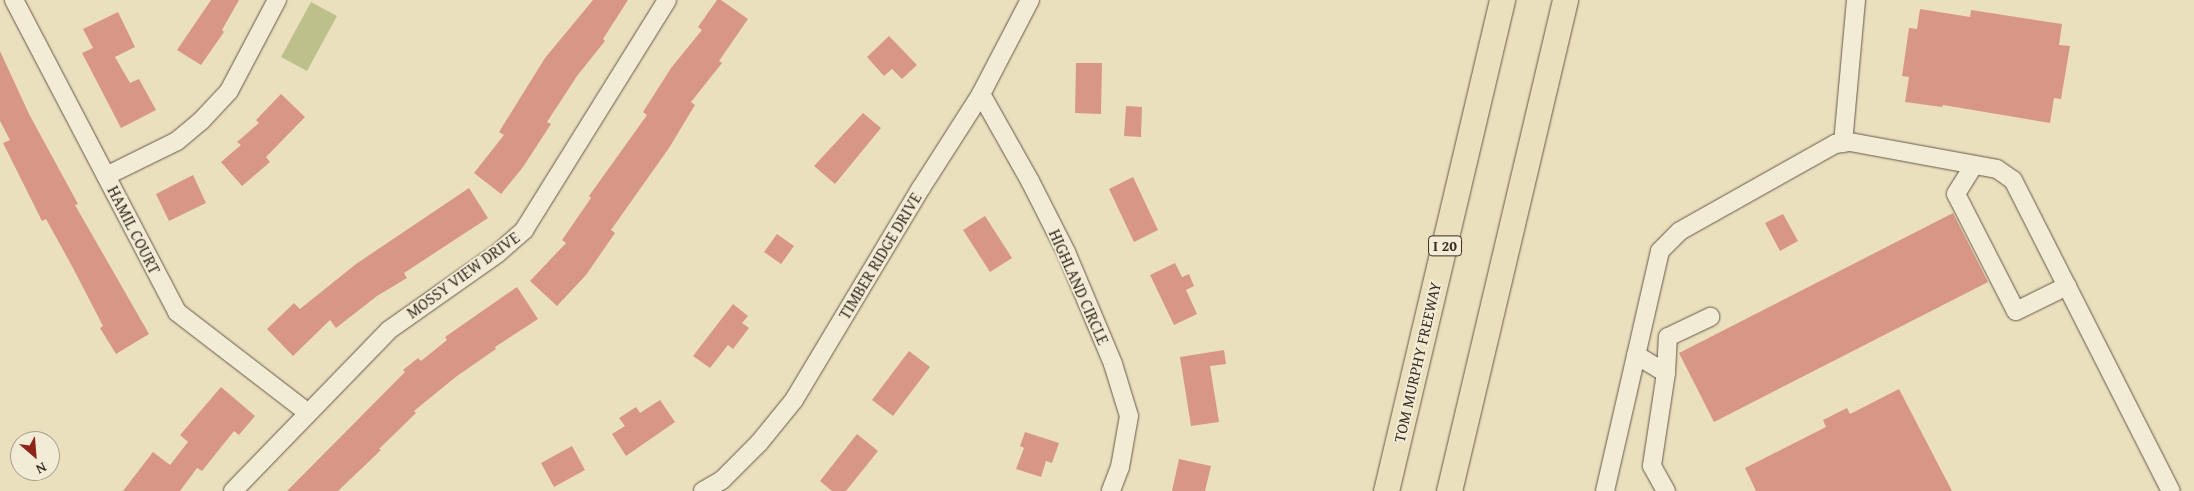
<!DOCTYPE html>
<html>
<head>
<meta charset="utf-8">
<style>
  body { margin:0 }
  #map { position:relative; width:2194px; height:491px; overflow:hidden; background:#ebe0be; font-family:"Gentium Book Plus",serif }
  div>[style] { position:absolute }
  .green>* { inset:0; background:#bec08c }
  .building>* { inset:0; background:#d89786 }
  .roads { filter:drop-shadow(0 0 1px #67594a) drop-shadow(0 0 1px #67594a) }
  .minor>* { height:18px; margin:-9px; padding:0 9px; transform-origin:9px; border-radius:9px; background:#f2ebd5 }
  .highway>* { height:25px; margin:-12.5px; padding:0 12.5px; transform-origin:12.5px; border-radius:12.5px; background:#ebe0be }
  span { translate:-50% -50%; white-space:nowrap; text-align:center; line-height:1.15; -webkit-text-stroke:4px #f2ebd5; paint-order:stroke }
  .shield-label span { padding:1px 4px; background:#f2ebd5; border:1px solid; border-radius:4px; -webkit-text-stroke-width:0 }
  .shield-label { font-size:15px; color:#3b2c23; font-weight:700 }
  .street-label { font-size:16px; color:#3b2c23 }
  .north { position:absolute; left:10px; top:431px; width:50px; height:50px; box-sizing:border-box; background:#f2ebd5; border:1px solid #a99f8e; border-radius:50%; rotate:153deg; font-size:14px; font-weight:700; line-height:20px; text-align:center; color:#3b2c23 }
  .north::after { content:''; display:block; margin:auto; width:18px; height:22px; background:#8f2418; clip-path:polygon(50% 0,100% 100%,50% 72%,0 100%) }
</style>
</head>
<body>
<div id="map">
  <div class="green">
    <i style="clip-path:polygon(311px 2px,337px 16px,307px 71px,281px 57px)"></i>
  </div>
  <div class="building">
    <i style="clip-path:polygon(211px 0,239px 0,222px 30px,224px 32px,201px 65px,177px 50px)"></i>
    <i style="clip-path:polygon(593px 0,628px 0,603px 39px,605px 41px,577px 76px,547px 122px,551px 124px,523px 167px,501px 194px,474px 173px,504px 135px,499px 132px,545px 58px)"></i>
    <i style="clip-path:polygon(717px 0,721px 0,748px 19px,719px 61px,722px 63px,691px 102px,695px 105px,669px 148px,611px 230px,615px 233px,586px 275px,557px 306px,530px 281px,566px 243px,562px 240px,591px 198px,589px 196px,647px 115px,643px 112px,671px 68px,702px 30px,698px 27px)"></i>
    <i style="clip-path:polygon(1920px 9px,1970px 17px,1971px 10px,2062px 24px,2059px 45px,2070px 46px,2061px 99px,2054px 98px,2050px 123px,1943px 105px,1942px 107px,1905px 102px,1909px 77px,1902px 76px,1909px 28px,1917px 29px)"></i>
    <i style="clip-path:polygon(118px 12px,135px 47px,115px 57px,130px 83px,139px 79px,156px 110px,121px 128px,82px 53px,93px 48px,83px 29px)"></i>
    <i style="clip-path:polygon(889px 36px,917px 65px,902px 79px,892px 69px,884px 76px,867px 57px)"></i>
    <i style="clip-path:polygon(0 51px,29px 114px,78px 204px,75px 205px,149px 334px,116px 354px,100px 328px,103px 326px,73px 268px,46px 219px,42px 221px,3px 143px,10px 140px,0 121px)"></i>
    <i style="clip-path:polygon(1076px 63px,1102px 63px,1101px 114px,1075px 113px)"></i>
    <i style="clip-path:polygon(281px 94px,305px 117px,266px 157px,270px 162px,242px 186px,221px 162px,241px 145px,237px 142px,259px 123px,256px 120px)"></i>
    <i style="clip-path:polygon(1126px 106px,1142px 107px,1141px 137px,1124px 136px)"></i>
    <i style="clip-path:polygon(863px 113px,881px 128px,835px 184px,814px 166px)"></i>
    <i style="clip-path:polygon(193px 175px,206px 203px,169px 221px,156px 194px)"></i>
    <i style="clip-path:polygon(1133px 177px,1158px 230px,1134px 242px,1109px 189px)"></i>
    <i style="clip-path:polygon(469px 188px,488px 218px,404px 273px,407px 278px,377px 296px,336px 328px,330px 320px,293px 356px,267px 329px,294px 303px,300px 309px,356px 264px)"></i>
    <i style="clip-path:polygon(1953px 213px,1988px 282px,1714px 422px,1679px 353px)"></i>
    <i style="clip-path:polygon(1783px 214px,1798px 241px,1780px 251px,1765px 223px)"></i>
    <i style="clip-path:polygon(985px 216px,1012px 258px,990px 272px,963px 230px)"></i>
    <i style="clip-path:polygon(777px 234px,794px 246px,781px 264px,764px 252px)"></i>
    <i style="clip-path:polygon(1175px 263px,1182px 277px,1189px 274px,1194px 286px,1186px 290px,1197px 314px,1174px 325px,1150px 275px)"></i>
    <i style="clip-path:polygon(517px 287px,538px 319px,495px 347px,496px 349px,457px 376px,414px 411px,416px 413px,379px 449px,381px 450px,338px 491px,287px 491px,405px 372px,403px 370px,418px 358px,421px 361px,447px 340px,445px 337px)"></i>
    <i style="clip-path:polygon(733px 304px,748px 316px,742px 323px,749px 328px,733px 349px,728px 345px,710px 368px,693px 356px)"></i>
    <i style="clip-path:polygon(1224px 350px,1226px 364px,1210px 366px,1219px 422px,1191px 426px,1180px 357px)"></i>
    <i style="clip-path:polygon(909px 351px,930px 367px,893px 416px,872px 400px)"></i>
    <i style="clip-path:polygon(221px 387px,255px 416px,239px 435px,234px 431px,202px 471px,197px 468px,180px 491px,123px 491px,153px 452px,170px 465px,188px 442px,180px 435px)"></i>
    <i style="clip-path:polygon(1899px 389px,1952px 491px,1756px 491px,1745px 468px,1826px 427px,1823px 420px,1847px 408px,1850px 414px)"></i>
    <i style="clip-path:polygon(660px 400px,675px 422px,626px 456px,612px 434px,625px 426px,619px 418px,636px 407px,640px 413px)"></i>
    <i style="clip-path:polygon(1025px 432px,1059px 443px,1052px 463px,1046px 461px,1041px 477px,1016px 469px,1024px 448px,1020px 446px)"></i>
    <i style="clip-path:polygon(857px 434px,878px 451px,846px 491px,832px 491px,820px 481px)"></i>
    <i style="clip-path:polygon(572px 446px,585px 470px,554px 487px,541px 463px)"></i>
    <i style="clip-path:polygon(1179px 459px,1211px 466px,1205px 491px,1172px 491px)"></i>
  </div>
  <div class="roads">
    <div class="minor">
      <i style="left:14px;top:0;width:352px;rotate:62.4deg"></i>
      <i style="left:177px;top:312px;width:165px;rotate:37.6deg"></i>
      <i style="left:981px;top:94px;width:100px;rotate:60.6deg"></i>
      <i style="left:1030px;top:181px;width:80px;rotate:63.1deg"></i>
      <i style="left:1066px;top:252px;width:121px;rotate:67.2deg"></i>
      <i style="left:1113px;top:364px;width:54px;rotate:72.9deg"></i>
      <i style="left:1129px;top:416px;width:52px;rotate:100deg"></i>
      <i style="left:1120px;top:467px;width:26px;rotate:111deg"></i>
      <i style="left:1843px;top:143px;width:144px;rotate:-84.8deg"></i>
      <i style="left:1974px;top:165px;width:34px;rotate:122deg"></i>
      <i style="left:1956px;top:194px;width:131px;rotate:62.9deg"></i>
      <i style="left:2016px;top:311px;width:57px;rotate:-26.1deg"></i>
      <i style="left:106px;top:176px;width:79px;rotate:-26.2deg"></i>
      <i style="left:177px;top:141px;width:31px;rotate:-40deg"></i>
      <i style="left:201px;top:121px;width:41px;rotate:-47deg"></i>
      <i style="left:229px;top:91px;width:103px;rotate:-62.2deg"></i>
      <i style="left:1636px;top:355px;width:35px;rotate:31deg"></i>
      <i style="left:1666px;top:373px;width:94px;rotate:98.6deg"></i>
      <i style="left:1652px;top:466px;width:29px;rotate:61deg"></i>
      <i style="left:1666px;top:373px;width:36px;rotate:-87deg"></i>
      <i style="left:1668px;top:337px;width:47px;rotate:-25.5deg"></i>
      <i style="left:233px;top:491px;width:224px;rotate:-45.9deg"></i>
      <i style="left:389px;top:330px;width:133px;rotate:-35.2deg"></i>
      <i style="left:498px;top:253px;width:35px;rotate:-41deg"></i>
      <i style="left:524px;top:230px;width:271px;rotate:-58.1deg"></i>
      <i style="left:703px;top:491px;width:22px;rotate:-30deg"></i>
      <i style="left:722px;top:480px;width:52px;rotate:-45deg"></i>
      <i style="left:759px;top:443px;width:55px;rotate:-50.9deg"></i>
      <i style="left:794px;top:400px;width:247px;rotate:-59.1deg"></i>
      <i style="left:921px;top:188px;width:112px;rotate:-57.4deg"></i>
      <i style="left:981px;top:94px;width:106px;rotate:-62.5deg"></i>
      <i style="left:1605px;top:491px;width:246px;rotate:-77.1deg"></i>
      <i style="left:1660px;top:251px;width:28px;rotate:-45deg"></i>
      <i style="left:1680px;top:231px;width:178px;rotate:-29.3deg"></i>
      <i style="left:1835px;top:144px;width:15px;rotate:-8deg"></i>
      <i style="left:1850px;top:142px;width:149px;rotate:10.4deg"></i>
      <i style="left:1997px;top:169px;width:19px;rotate:35deg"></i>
      <i style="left:2013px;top:180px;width:349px;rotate:63.1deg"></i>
    </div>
    <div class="highway">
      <i style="left:1386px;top:491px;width:505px;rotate:-76.71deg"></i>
      <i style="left:1449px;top:491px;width:505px;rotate:-76.71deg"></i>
    </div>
  </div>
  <div class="shield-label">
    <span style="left:1445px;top:246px">I 20</span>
  </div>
  <div class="street-label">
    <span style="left:134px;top:230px;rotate:63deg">HAMIL COURT</span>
    <span style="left:880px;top:256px;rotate:-59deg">TIMBER RIDGE DRIVE</span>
    <span style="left:463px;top:275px;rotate:-36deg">MOSSY VIEW DRIVE</span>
    <span style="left:1079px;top:287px;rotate:66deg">HIGHLAND CIRCLE</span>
    <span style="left:1417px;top:362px;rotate:-77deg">TOM MURPHY FREEWAY</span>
  </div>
  <div class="north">N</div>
</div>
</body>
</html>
